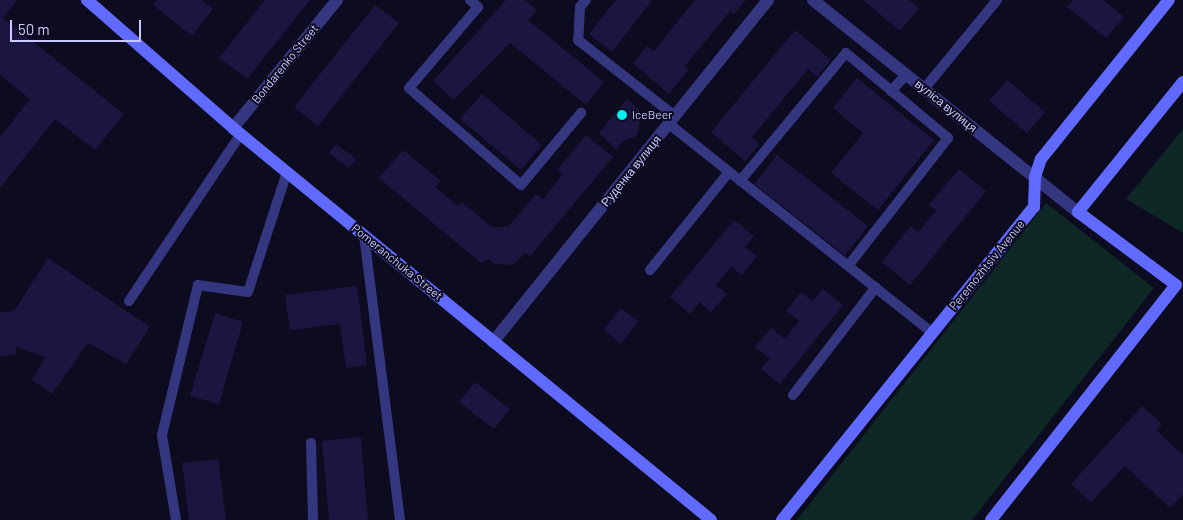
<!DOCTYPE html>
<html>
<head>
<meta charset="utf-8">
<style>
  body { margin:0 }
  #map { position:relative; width:1183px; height:520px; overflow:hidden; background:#0d0b1f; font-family:Barlow,sans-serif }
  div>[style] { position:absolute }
  .green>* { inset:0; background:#0e2925 }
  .building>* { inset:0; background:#1b1640 }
  .lane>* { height:10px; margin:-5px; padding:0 5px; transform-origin:5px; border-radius:5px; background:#343780 }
  .street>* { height:12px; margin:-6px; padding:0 6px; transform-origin:6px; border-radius:6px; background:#343780 }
  .secondary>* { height:12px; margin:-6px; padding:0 6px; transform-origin:6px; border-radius:6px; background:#606aff }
  .dots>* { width:14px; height:14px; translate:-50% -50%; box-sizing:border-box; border:2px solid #0d0b1f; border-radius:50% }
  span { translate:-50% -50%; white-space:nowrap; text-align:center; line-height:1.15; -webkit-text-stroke:4px #0d0b1f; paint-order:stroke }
  .street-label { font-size:12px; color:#cac9ff }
  .poi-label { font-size:12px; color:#cac9ff }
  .left { translate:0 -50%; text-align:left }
  .scale { position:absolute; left:10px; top:20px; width:131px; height:22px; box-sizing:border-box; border:2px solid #cac9ff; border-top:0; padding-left:6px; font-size:15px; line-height:18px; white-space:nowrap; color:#cac9ff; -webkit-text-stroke:4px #0d0b1f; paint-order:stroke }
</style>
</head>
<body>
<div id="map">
  <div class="green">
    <i style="clip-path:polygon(1183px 129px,1183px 233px,1126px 199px)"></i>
    <i style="clip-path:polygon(1046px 203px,1154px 288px,972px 520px,797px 520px)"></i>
  </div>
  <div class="building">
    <i style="clip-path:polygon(0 0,17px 0,3px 18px,124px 114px,95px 150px,55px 119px,0 188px,0 137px,30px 99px,0 75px)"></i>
    <i style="clip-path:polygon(157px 0,202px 0,213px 9px,192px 36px,153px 5px)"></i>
    <i style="clip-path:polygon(265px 0,310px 0,247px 79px,219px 58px)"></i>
    <i style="clip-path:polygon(506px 0,525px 0,537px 10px,528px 20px,604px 82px,586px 105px,510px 43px,454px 100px,433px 81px)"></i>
    <i style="clip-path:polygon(616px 0,652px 0,612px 52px,589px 34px)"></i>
    <i style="clip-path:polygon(695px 0,746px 0,734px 14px,730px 11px,685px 66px,689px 69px,669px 94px,633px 63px,647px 46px,654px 51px)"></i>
    <i style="clip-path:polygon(863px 0,909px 0,919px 8px,900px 31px)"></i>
    <i style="clip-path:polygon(1073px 0,1103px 0,1124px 17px,1106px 38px,1067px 7px)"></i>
    <i style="clip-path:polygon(375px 5px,399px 23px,318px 126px,294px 107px)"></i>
    <i style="clip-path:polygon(795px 30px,831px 60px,817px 77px,808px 69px,752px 137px,760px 144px,745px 161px,711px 132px)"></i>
    <i style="clip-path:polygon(857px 78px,934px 140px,878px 210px,831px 173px,863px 133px,833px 108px)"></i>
    <i style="clip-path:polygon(1007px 80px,1045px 112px,1027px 133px,989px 101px)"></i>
    <i style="clip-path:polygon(482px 94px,542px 145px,521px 170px,460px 119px)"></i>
    <i style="clip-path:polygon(627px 99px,645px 115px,640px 122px,637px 136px,623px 141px,616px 149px,599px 133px)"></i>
    <i style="clip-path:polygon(586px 135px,613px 157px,530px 256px,525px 253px,513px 265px,495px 264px,488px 259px,481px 263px,379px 178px,403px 150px,441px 181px,435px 187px,458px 206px,462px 202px,493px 228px,509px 226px,536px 194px,543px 199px,562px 175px,558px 169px)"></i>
    <i style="clip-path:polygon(336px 144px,356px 159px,349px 168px,329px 153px)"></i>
    <i style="clip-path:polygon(777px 155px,868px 226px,845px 255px,754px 184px)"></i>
    <i style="clip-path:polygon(959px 169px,986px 191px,910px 285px,882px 262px,911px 226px,918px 232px,936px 211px,929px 205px)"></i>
    <i style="clip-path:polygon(734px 220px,754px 236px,745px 247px,757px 256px,742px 275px,731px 267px,716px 285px,727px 294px,711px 312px,700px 302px,690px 314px,670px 297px)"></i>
    <i style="clip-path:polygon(48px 258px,150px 327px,126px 364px,88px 343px,52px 394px,32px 380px,45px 357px,16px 347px,16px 355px,0 356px,0 312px,14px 311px)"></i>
    <i style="clip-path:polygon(357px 286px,367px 365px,346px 368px,340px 324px,290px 330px,285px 295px)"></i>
    <i style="clip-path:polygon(823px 289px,843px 305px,780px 384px,761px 369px,770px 358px,755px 347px,771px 328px,785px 339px,799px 321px,786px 311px,801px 292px,812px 301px)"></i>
    <i style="clip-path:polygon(621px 308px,638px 321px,621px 344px,604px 330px)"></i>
    <i style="clip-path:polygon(215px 313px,243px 322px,219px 404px,190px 396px)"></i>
    <i style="clip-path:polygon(475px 382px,510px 409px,494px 429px,459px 402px)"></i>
    <i style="clip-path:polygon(1142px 406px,1162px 424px,1157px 431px,1183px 455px,1183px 494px,1170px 508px,1125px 466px,1091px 502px,1071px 484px)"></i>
    <i style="clip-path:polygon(361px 437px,368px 520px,329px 520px,322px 441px)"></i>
    <i style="clip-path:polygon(218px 459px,226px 520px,189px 520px,182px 463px)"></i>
  </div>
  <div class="lane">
    <i style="left:470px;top:0;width:11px;rotate:41deg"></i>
    <i style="left:478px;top:7px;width:106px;rotate:130.4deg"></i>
    <i style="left:409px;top:88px;width:148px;rotate:40.9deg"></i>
    <i style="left:521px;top:185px;width:94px;rotate:-50.2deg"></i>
    <i style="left:586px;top:0;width:9px;rotate:131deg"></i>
    <i style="left:580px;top:7px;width:33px;rotate:93deg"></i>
    <i style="left:578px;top:40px;width:123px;rotate:38.1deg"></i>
    <i style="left:924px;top:89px;width:115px;rotate:-50.6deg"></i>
    <i style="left:891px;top:91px;width:22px;rotate:-47deg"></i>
    <i style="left:669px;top:124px;width:337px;rotate:38.4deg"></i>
    <i style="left:740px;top:181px;width:166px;rotate:-50.4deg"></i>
    <i style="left:846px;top:53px;width:133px;rotate:39.8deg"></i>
    <i style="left:948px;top:138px;width:162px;rotate:128deg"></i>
    <i style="left:364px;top:235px;width:287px;rotate:82.8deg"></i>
    <i style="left:650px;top:270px;width:126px;rotate:-51.1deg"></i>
    <i style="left:129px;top:301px;width:201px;rotate:-56.2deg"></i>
    <i style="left:793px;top:395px;width:136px;rotate:-52.5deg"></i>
    <i style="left:311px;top:443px;width:77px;rotate:88.5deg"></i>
    <i style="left:176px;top:520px;width:86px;rotate:-99.4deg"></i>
    <i style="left:162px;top:435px;width:154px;rotate:-76.5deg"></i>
    <i style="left:198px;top:285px;width:50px;rotate:8deg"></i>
    <i style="left:248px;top:292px;width:126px;rotate:-72deg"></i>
  </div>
  <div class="street">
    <i style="left:813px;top:0;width:339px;rotate:38.7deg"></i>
    <i style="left:233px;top:128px;width:165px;rotate:-50.9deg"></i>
    <i style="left:493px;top:342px;width:439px;rotate:-51.2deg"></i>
  </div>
  <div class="secondary">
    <i style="left:87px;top:0;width:194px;rotate:41.2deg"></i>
    <i style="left:233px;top:128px;width:618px;rotate:39.35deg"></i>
    <i style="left:782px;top:520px;width:402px;rotate:-51.2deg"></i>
    <i style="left:1034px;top:207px;width:30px;rotate:-88deg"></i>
    <i style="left:1035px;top:177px;width:19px;rotate:-72deg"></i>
    <i style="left:1041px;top:159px;width:204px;rotate:-51.2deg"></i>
    <i style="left:991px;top:520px;width:299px;rotate:-51.8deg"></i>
    <i style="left:1176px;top:285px;width:122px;rotate:-143.3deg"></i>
    <i style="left:1078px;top:212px;width:167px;rotate:-51.1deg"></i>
  </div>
  <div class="dots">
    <i style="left:622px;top:115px;background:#00f1f4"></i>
  </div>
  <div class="street-label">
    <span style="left:285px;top:64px;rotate:-51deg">Bondarenko Street</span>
    <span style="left:946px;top:106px;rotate:39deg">вуліса вулиця</span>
    <span style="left:631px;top:171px;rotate:-51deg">Руденка вулиця</span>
    <span style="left:397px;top:262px;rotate:39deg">Pomeranchuka Street</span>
    <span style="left:987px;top:265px;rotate:-51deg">Peremozhtsiv Avenue</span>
  </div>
  <div class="poi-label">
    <span class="left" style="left:632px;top:115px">IceBeer</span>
  </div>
  <div class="scale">50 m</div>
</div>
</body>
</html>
